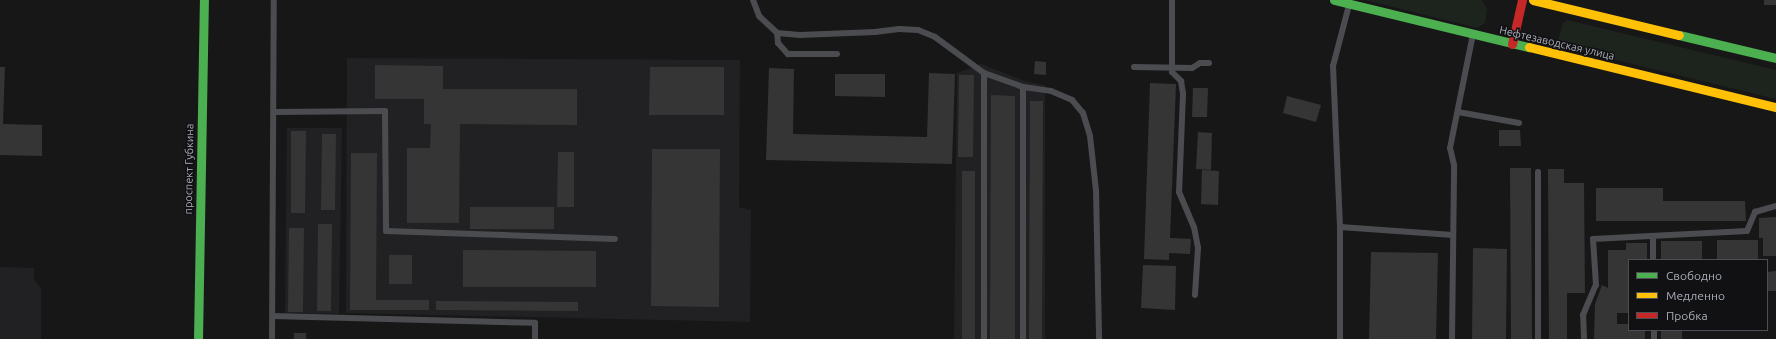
<!DOCTYPE html>
<html>
<head>
<meta charset="utf-8">
<style>
  body { margin:0 }
  #map { position:relative; width:1776px; height:339px; overflow:hidden; background:#171717; font-family:Ubuntu,sans-serif }
  div>[style] { position:absolute }
  .built>* { inset:0; background:#212123 }
  .green>* { inset:0; background:#1d241e }
  .building>* { inset:0; background:#353536 }
  .lane>* { height:6px; margin:-3px; padding:0 3px; transform-origin:3px; border-radius:3px; background:#4b4c50 }
  .fast>* { height:9px; margin:-4.5px; padding:0 4.5px; transform-origin:4.5px; border-radius:4.5px; background:#4caf50 }
  .slow>* { height:9px; margin:-4.5px; padding:0 4.5px; transform-origin:4.5px; border-radius:4.5px; background:#ffc107 }
  .jam>* { height:9px; margin:-4.5px; padding:0 4.5px; transform-origin:4.5px; border-radius:4.5px; background:#c62828 }
  span { translate:-50% -50%; white-space:nowrap; text-align:center; line-height:1.15; -webkit-text-stroke:3px #111113; paint-order:stroke }
  .street-label { font-size:11px; color:#a8adb8 }
  .legend { position:absolute; left:1628px; top:259px; width:140px; height:72px; box-sizing:border-box; background:#111113; border:1px solid #4d4f55; margin:0; padding:5px 7px; list-style:none; font-size:12px; color:#a8adb8 }
  .legend li { display:flex; align-items:center; gap:8px; height:20px }
  .legend b { width:20px; border:1px solid #4d4f55 }
</style>
</head>
<body>
<div id="map">
  <div class="built">
    <i style="clip-path:polygon(347px 58px,740px 60px,739px 207px,751px 210px,750px 322px,346px 313px)"></i>
    <i style="clip-path:polygon(981px 64px,1028px 82px,1045px 85px,1045px 339px,954px 339px,957px 73px)"></i>
    <i style="clip-path:polygon(287px 128px,342px 128px,339px 314px,285px 313px)"></i>
    <i style="clip-path:polygon(0 267px,34px 268px,34px 280px,41px 288px,41px 339px,0 339px)"></i>
  </div>
  <div class="green">
    <i style="clip-path:polygon(1365px 0,1482px 0,1487px 9px,1485px 23px,1477px 28px)"></i>
    <i style="clip-path:polygon(1567px 20px,1776px 70px,1776px 99px,1563px 47px,1559px 44px,1559px 37px,1563px 23px)"></i>
  </div>
  <div class="building">
    <i style="clip-path:polygon(1764px 0,1776px 0,1776px 5px,1764px 5px)"></i>
    <i style="clip-path:polygon(1035px 61px,1046px 62px,1046px 75px,1034px 74px)"></i>
    <i style="clip-path:polygon(375px 65px,443px 66px,443px 89px,577px 89px,577px 125px,460px 124px,459px 223px,407px 223px,407px 148px,430px 148px,431px 124px,424px 124px,424px 99px,375px 99px)"></i>
    <i style="clip-path:polygon(0 67px,5px 67px,3px 124px,42px 125px,42px 156px,0 155px)"></i>
    <i style="clip-path:polygon(650px 67px,724px 67px,724px 115px,649px 115px)"></i>
    <i style="clip-path:polygon(769px 68px,794px 69px,793px 134px,927px 137px,929px 73px,955px 74px,952px 164px,766px 160px)"></i>
    <i style="clip-path:polygon(835px 74px,885px 74px,885px 97px,835px 96px)"></i>
    <i style="clip-path:polygon(959px 75px,974px 75px,973px 157px,958px 157px)"></i>
    <i style="clip-path:polygon(1150px 83px,1176px 84px,1170px 238px,1191px 239px,1190px 254px,1169px 253px,1169px 260px,1144px 259px)"></i>
    <i style="clip-path:polygon(1193px 88px,1208px 88px,1207px 117px,1192px 117px)"></i>
    <i style="clip-path:polygon(991px 95px,1015px 96px,1015px 339px,990px 339px)"></i>
    <i style="clip-path:polygon(1287px 96px,1321px 105px,1316px 122px,1283px 113px)"></i>
    <i style="clip-path:polygon(1030px 101px,1043px 101px,1042px 339px,1029px 339px)"></i>
    <i style="clip-path:polygon(1499px 130px,1520px 130px,1521px 146px,1499px 146px)"></i>
    <i style="clip-path:polygon(291px 131px,306px 131px,305px 213px,291px 213px)"></i>
    <i style="clip-path:polygon(1198px 132px,1212px 133px,1211px 170px,1196px 169px)"></i>
    <i style="clip-path:polygon(322px 134px,336px 134px,335px 210px,321px 210px)"></i>
    <i style="clip-path:polygon(652px 149px,720px 149px,719px 307px,651px 306px)"></i>
    <i style="clip-path:polygon(558px 152px,574px 152px,574px 207px,557px 207px)"></i>
    <i style="clip-path:polygon(351px 153px,377px 153px,376px 300px,429px 300px,429px 310px,350px 310px)"></i>
    <i style="clip-path:polygon(1510px 168px,1531px 168px,1532px 339px,1511px 339px)"></i>
    <i style="clip-path:polygon(1548px 169px,1564px 169px,1564px 183px,1584px 183px,1585px 293px,1567px 293px,1567px 339px,1549px 339px)"></i>
    <i style="clip-path:polygon(1202px 170px,1219px 171px,1218px 205px,1201px 204px)"></i>
    <i style="clip-path:polygon(962px 171px,975px 171px,975px 339px,962px 339px)"></i>
    <i style="clip-path:polygon(1596px 188px,1663px 188px,1663px 201px,1745px 201px,1746px 221px,1596px 221px)"></i>
    <i style="clip-path:polygon(470px 207px,554px 207px,554px 229px,470px 229px)"></i>
    <i style="clip-path:polygon(1776px 217px,1776px 256px,1763px 256px,1763px 238px,1759px 238px,1759px 218px)"></i>
    <i style="clip-path:polygon(318px 224px,332px 224px,331px 311px,317px 311px)"></i>
    <i style="clip-path:polygon(289px 228px,304px 228px,303px 312px,288px 312px)"></i>
    <i style="clip-path:polygon(1717px 240px,1758px 240px,1758px 260px,1717px 260px)"></i>
    <i style="clip-path:polygon(1661px 241px,1702px 241px,1702px 260px,1661px 260px)"></i>
    <i style="clip-path:polygon(1626px 243px,1647px 243px,1647px 260px,1629px 260px,1629px 313px,1617px 313px,1617px 324px,1629px 324px,1629px 330px,1645px 330px,1645px 339px,1594px 339px,1595px 304px,1602px 285px,1608px 288px,1608px 250px,1626px 250px)"></i>
    <i style="clip-path:polygon(1473px 248px,1507px 249px,1506px 339px,1472px 339px)"></i>
    <i style="clip-path:polygon(463px 250px,596px 251px,596px 287px,463px 287px)"></i>
    <i style="clip-path:polygon(1371px 252px,1438px 253px,1436px 339px,1369px 339px)"></i>
    <i style="clip-path:polygon(389px 255px,412px 255px,412px 284px,389px 284px)"></i>
    <i style="clip-path:polygon(1143px 265px,1176px 266px,1175px 310px,1141px 308px)"></i>
    <i style="clip-path:polygon(1776px 271px,1776px 291px,1767px 291px,1767px 272px)"></i>
    <i style="clip-path:polygon(436px 301px,578px 302px,578px 311px,436px 310px)"></i>
    <i style="clip-path:polygon(1661px 330px,1682px 330px,1682px 339px,1661px 339px)"></i>
    <i style="clip-path:polygon(294px 333px,306px 333px,306px 339px,294px 339px)"></i>
  </div>
  <div class="lane">
    <i style="left:753px;top:0;width:17px;rotate:69deg"></i>
    <i style="left:759px;top:16px;width:25px;rotate:43deg"></i>
    <i style="left:777px;top:33px;width:23px;rotate:5deg"></i>
    <i style="left:800px;top:35px;width:75px;rotate:-2.3deg"></i>
    <i style="left:875px;top:32px;width:24px;rotate:-7deg"></i>
    <i style="left:899px;top:29px;width:19px;rotate:3deg"></i>
    <i style="left:918px;top:30px;width:18px;rotate:22deg"></i>
    <i style="left:935px;top:37px;width:61px;rotate:36.3deg"></i>
    <i style="left:984px;top:73px;width:41px;rotate:19.7deg"></i>
    <i style="left:1023px;top:87px;width:28px;rotate:8deg"></i>
    <i style="left:1051px;top:91px;width:23px;rotate:23deg"></i>
    <i style="left:1072px;top:100px;width:17px;rotate:50deg"></i>
    <i style="left:1083px;top:113px;width:24px;rotate:73deg"></i>
    <i style="left:1090px;top:136px;width:54px;rotate:83.7deg"></i>
    <i style="left:1096px;top:190px;width:149px;rotate:88.8deg"></i>
    <i style="left:1172px;top:0;width:72px;rotate:90deg"></i>
    <i style="left:1172px;top:72px;width:13px;rotate:45deg"></i>
    <i style="left:1181px;top:81px;width:13px;rotate:81deg"></i>
    <i style="left:1183px;top:94px;width:98px;rotate:92.3deg"></i>
    <i style="left:1179px;top:192px;width:38px;rotate:67deg"></i>
    <i style="left:1194px;top:227px;width:21px;rotate:79deg"></i>
    <i style="left:1198px;top:248px;width:47px;rotate:93.7deg"></i>
    <i style="left:1349px;top:5px;width:63px;rotate:104.7deg"></i>
    <i style="left:1333px;top:66px;width:161px;rotate:87.5deg"></i>
    <i style="left:1340px;top:227px;width:113px;rotate:4deg"></i>
    <i style="left:777px;top:33px;width:10px;rotate:84deg"></i>
    <i style="left:778px;top:43px;width:15px;rotate:48deg"></i>
    <i style="left:788px;top:54px;width:49px"></i>
    <i style="left:1134px;top:67px;width:58px;rotate:1deg"></i>
    <i style="left:1192px;top:68px;width:9px;rotate:-32deg"></i>
    <i style="left:1200px;top:63px;width:9px"></i>
    <i style="left:274px;top:112px;width:111px;rotate:-0.5deg"></i>
    <i style="left:385px;top:111px;width:120px;rotate:89.5deg"></i>
    <i style="left:386px;top:231px;width:229px;rotate:2deg"></i>
    <i style="left:1458px;top:112px;width:62px;rotate:10.2deg"></i>
    <i style="left:1538px;top:172px;width:167px;rotate:90deg"></i>
    <i style="left:1653px;top:236px;width:24px;rotate:90deg"></i>
    <i style="left:273px;top:316px;width:262px;rotate:1.5deg"></i>
    <i style="left:535px;top:323px;width:16px;rotate:90deg"></i>
    <i style="left:1654px;top:330px;width:9px;rotate:90deg"></i>
    <i style="left:272px;top:339px;width:339px;rotate:-89.7deg"></i>
    <i style="left:984px;top:339px;width:266px;rotate:-90deg"></i>
    <i style="left:1023px;top:339px;width:252px;rotate:-90deg"></i>
    <i style="left:1340px;top:339px;width:112px;rotate:-90deg"></i>
    <i style="left:1452px;top:339px;width:174px;rotate:-89.3deg"></i>
    <i style="left:1454px;top:165px;width:17px;rotate:-103deg"></i>
    <i style="left:1450px;top:148px;width:116px;rotate:-78.6deg"></i>
    <i style="left:1584px;top:339px;width:24px;rotate:-92deg"></i>
    <i style="left:1583px;top:315px;width:33px;rotate:-67deg"></i>
    <i style="left:1596px;top:285px;width:46px;rotate:-93.7deg"></i>
    <i style="left:1593px;top:239px;width:154px;rotate:-3deg"></i>
    <i style="left:1747px;top:231px;width:21px;rotate:-67deg"></i>
    <i style="left:1755px;top:212px;width:22px;rotate:-16deg"></i>
  </div>
  <div class="fast">
    <i style="left:1334px;top:0;width:201px;rotate:13.6deg"></i>
    <i style="left:1679px;top:35px;width:100px;rotate:13.3deg"></i>
    <i style="left:198px;top:339px;width:339px;rotate:-89deg"></i>
  </div>
  <div class="slow">
    <i style="left:1533px;top:0;width:150px;rotate:13.5deg"></i>
    <i style="left:1529px;top:47px;width:254px;rotate:13.7deg"></i>
  </div>
  <div class="jam">
    <i style="left:1512px;top:44px;width:45px;rotate:-77.2deg"></i>
  </div>
  <div class="street-label">
    <span style="left:1557px;top:43px;rotate:13deg">Нефтезаводская улица</span>
    <span style="left:189px;top:169px;rotate:-89deg">проспект Губкина</span>
  </div>
  <ul class="legend">
  <li><b style="height:5px;background:#4caf50"></b>Свободно</li>
  <li><b style="height:5px;background:#ffc107"></b>Медленно</li>
  <li><b style="height:5px;background:#c62828"></b>Пробка</li>
  </ul>
</div>
</body>
</html>
